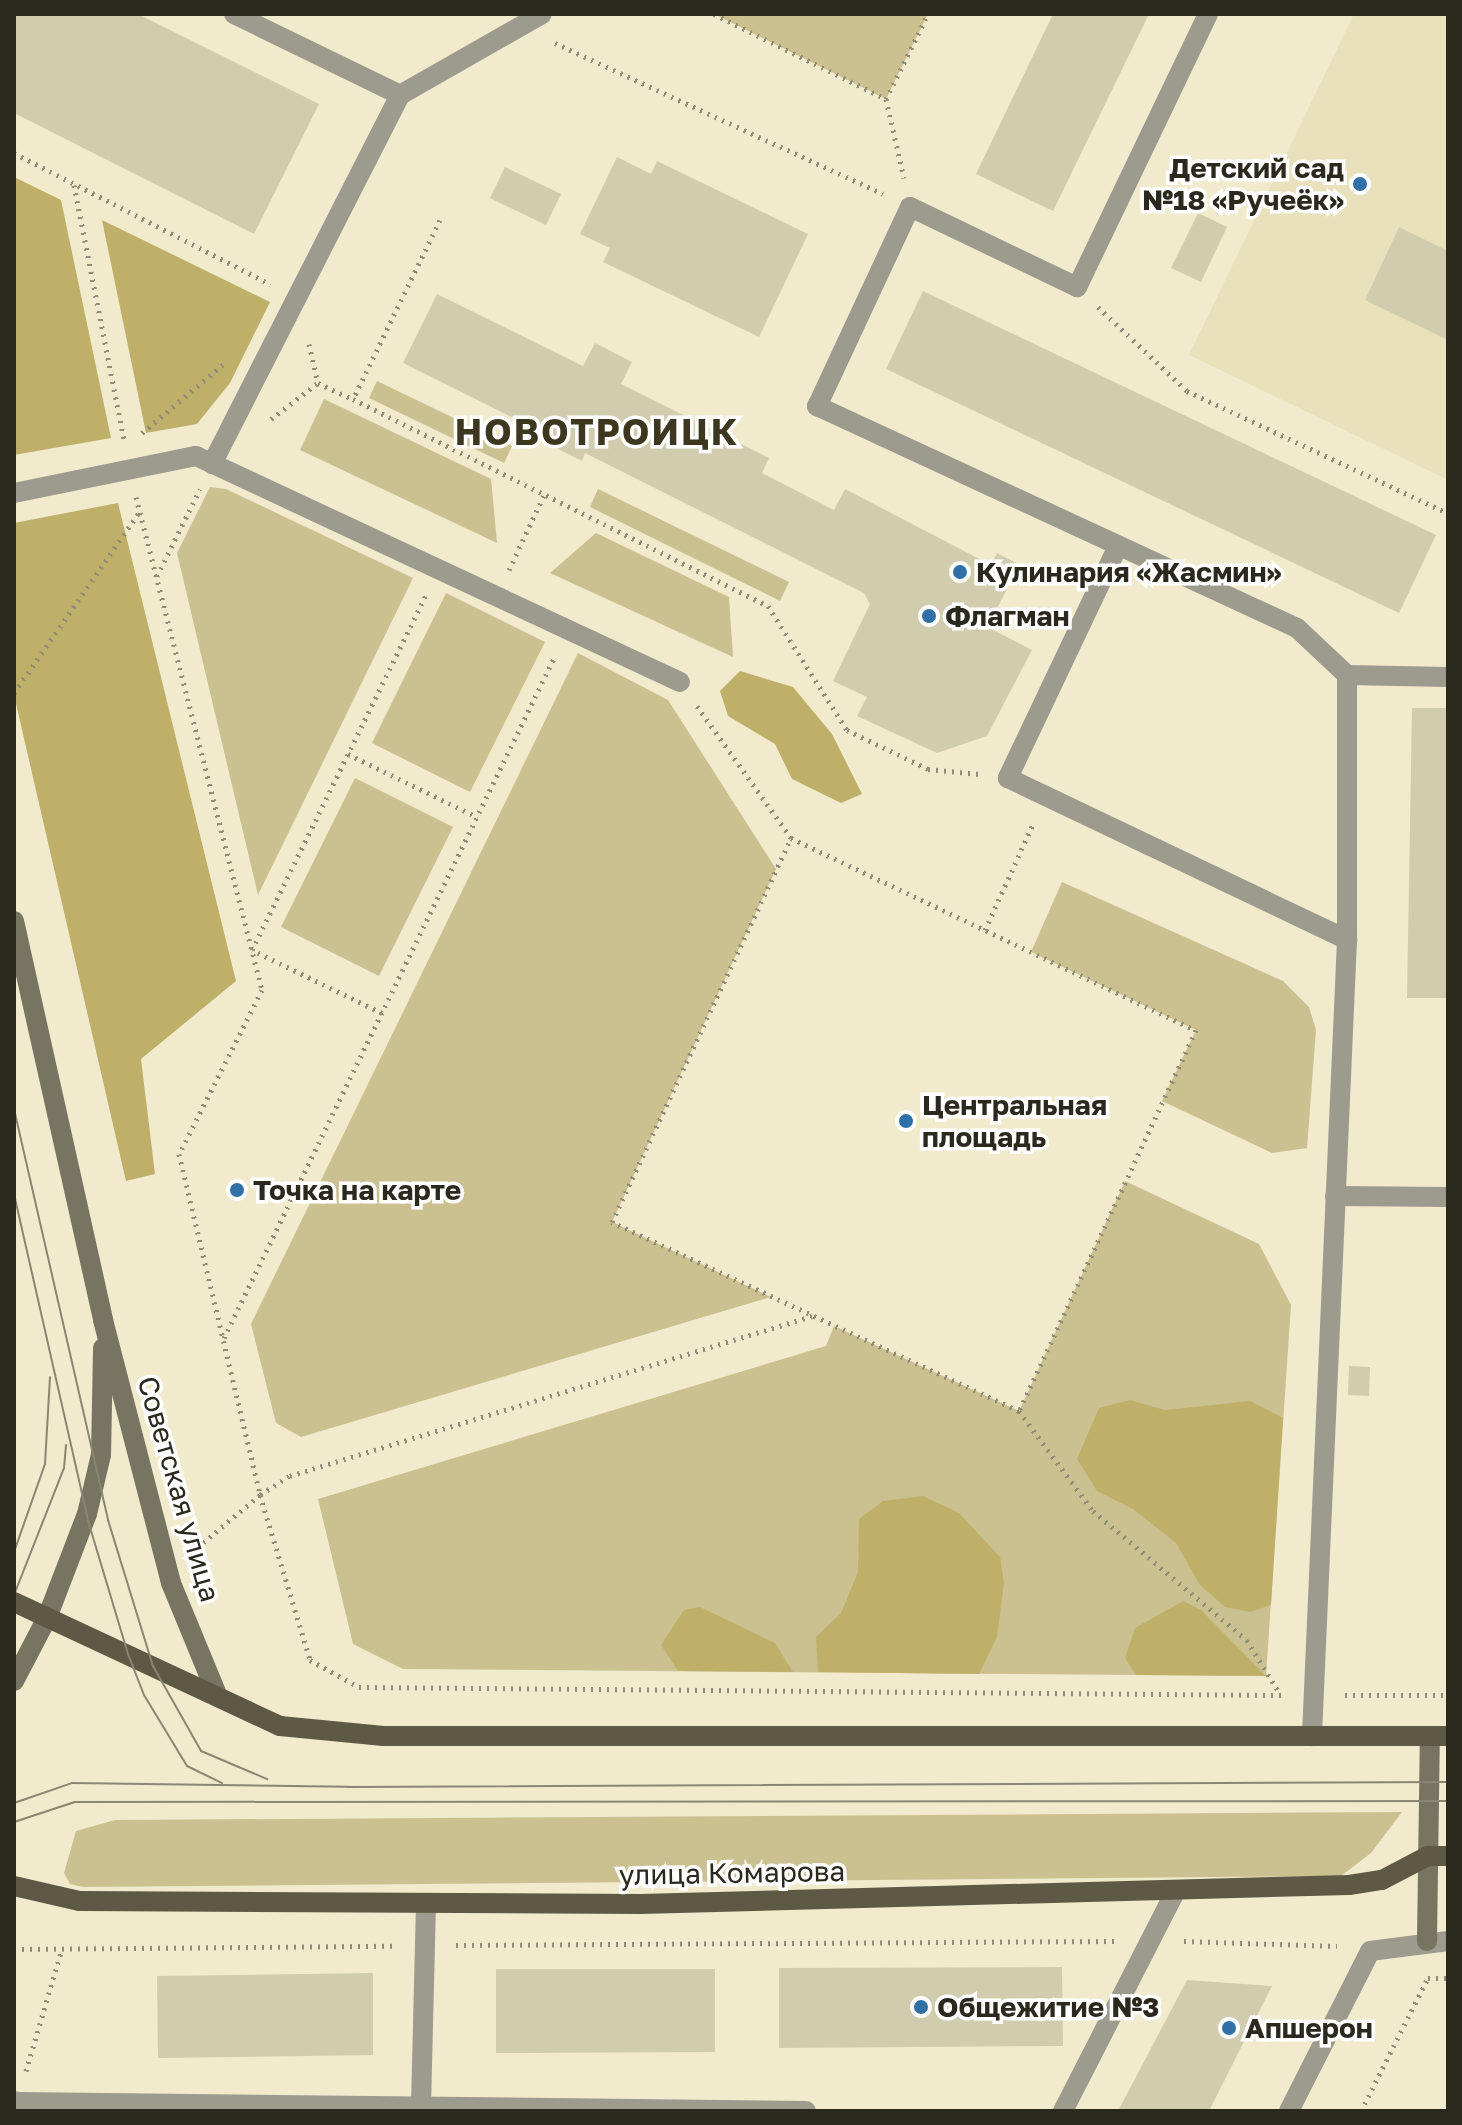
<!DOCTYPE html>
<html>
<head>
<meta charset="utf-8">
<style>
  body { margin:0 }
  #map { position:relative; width:1462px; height:2125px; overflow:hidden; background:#f1eacd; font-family:"Golos Text",sans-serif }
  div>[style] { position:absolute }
  .built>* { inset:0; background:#e9e1bc }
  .green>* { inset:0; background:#cbc090 }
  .forest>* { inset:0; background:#bfb069 }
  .building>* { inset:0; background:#d2ccaf }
  .path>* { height:5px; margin-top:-2.5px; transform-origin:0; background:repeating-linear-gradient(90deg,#918c78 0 2px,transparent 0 8px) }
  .lane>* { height:20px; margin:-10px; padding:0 10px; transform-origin:10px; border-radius:10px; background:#9d9a8e }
  .street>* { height:20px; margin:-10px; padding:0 10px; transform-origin:10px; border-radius:10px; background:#9d9a8e }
  .secondary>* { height:20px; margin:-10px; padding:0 10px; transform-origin:10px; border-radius:10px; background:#787462 }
  .primary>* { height:20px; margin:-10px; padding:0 10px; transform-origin:10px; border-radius:10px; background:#5e5944 }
  .tram>* { height:2px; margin:-1px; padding:0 1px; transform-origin:1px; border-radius:1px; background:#8a8672 }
  .dots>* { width:22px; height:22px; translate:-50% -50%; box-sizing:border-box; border:4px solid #fff; border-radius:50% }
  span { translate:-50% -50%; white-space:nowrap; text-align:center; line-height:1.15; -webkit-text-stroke:7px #fff; paint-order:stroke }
  .poi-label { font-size:28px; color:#2b291e; font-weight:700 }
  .right { translate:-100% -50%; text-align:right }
  .left { translate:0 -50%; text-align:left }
  .street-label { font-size:28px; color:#2b291e }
  .district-label { font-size:36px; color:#3d371f; font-weight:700; letter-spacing:2px }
  .frame { position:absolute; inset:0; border:16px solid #2b291e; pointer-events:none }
</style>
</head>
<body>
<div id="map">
  <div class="built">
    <i style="clip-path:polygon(1354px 14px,1448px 14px,1448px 480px,1189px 355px)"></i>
  </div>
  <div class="green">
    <i style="clip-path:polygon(714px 14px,928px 14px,886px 99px)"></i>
    <i style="clip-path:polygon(377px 381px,512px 446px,504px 463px,369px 398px)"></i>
    <i style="clip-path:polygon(324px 399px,491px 479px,497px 543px,300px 450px)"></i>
    <i style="clip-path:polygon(210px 487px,226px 489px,413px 578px,258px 895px,177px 553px)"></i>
    <i style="clip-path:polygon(598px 489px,789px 582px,780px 601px,590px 507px)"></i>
    <i style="clip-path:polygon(596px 533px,729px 597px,733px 657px,550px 573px)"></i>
    <i style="clip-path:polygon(446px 593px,545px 642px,470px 792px,372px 743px)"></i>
    <i style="clip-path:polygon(578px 653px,668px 700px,776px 869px,612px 1222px,771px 1297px,301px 1437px,276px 1423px,251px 1324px)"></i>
    <i style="clip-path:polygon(355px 778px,453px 827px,379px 976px,281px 927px)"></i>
    <i style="clip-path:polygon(1062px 882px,1283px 981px,1309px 1007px,1316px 1030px,1307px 1148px,1272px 1153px,1162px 1101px,1196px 1030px,1031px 952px)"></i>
    <i style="clip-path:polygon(1125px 1181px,1259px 1244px,1291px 1305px,1266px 1676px,403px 1669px,353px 1644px,318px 1499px,826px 1346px,834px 1326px,1019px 1411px)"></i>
    <i style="clip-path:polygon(1402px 1812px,1371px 1853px,1341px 1876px,83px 1887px,70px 1884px,64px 1873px,76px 1831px,115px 1820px)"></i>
  </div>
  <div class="forest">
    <i style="clip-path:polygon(14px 177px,61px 200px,111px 438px,14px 455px)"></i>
    <i style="clip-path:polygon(102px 220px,270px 302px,230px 383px,197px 424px,146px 433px)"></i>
    <i style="clip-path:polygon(118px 503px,236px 981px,141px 1059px,155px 1174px,126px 1181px,14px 695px,14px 523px)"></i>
    <i style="clip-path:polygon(740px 671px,793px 687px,832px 734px,862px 794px,841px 803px,792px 779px,775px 744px,728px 716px,720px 691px)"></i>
    <i style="clip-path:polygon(1130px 1400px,1165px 1410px,1250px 1401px,1283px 1418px,1271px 1605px,1250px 1612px,1225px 1607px,1200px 1585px,1176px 1543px,1133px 1509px,1097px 1491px,1077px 1459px,1099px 1408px)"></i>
    <i style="clip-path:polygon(923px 1496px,959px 1513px,1000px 1557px,1004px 1583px,997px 1637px,979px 1674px,818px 1672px,816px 1637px,841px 1613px,858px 1572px,859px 1519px,883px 1501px)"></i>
    <i style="clip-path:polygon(1183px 1601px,1201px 1610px,1266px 1676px,1136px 1675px,1125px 1658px,1135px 1628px)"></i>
    <i style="clip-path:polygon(700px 1607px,775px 1643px,793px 1672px,678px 1671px,661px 1645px,684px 1610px)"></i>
  </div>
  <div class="building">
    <i style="clip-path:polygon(14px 14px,138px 14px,319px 104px,254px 234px,14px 113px)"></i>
    <i style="clip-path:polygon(1053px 14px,1149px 14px,1053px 211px,976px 174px)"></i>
    <i style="clip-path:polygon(617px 157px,651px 174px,657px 161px,808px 234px,759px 337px,603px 262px,610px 248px,580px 234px)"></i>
    <i style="clip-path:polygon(505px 167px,561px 194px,546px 225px,490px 198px)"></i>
    <i style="clip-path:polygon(1198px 213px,1227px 227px,1201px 282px,1171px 268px)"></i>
    <i style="clip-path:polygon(1399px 227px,1448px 251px,1448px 340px,1365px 300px)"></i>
    <i style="clip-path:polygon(923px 291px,1436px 535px,1399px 613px,886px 369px)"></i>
    <i style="clip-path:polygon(437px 294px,583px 366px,595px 343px,632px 362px,621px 384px,769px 458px,762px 473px,834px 510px,845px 489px,991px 565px,997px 553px,1020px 565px,987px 627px,1032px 650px,987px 736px,937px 753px,857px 716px,867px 697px,833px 681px,870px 604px,864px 593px,585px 453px,582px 461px,546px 443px,550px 436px,403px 363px)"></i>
    <i style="clip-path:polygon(1412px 708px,1448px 708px,1448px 998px,1407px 998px)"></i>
    <i style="clip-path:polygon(1349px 1366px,1370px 1367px,1369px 1396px,1348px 1395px)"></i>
    <i style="clip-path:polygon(1062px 1967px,1063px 2046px,779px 2048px,779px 1968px)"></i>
    <i style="clip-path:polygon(496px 1969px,715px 1969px,715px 2052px,496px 2053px)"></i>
    <i style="clip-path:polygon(373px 1973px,373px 2055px,158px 2058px,157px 1976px)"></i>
    <i style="clip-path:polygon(1187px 1980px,1272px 1986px,1209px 2111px,1118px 2111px)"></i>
  </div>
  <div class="path">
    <i style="left:714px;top:14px;width:192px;rotate:26.3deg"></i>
    <i style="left:886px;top:99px;width:95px;rotate:-63.7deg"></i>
    <i style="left:555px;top:43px;width:361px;rotate:24.7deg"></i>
    <i style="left:886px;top:99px;width:81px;rotate:77.2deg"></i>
    <i style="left:14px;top:153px;width:288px;rotate:27.1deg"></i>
    <i style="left:74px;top:185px;width:260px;rotate:78.9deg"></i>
    <i style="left:440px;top:220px;width:199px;rotate:115.9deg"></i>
    <i style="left:353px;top:399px;width:464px;rotate:26.5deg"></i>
    <i style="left:768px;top:606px;width:147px;rotate:57.5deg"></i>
    <i style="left:847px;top:730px;width:90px;rotate:25.7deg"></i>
    <i style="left:928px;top:769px;width:51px;rotate:5.6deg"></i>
    <i style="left:1098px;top:307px;width:122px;rotate:43.3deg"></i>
    <i style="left:1187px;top:391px;width:288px;rotate:25.1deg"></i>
    <i style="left:309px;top:344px;width:40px;rotate:77deg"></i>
    <i style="left:318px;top:383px;width:38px;rotate:25deg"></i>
    <i style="left:271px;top:419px;width:59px;rotate:-37.5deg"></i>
    <i style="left:142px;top:433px;width:110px;rotate:-40.2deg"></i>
    <i style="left:136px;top:497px;width:509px;rotate:75.66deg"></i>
    <i style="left:262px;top:990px;width:184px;rotate:116.8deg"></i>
    <i style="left:179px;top:1154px;width:350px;rotate:76.6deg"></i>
    <i style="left:260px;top:1495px;width:87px;rotate:140.1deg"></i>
    <i style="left:509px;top:570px;width:83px;rotate:-65deg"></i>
    <i style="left:157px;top:576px;width:97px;rotate:-63.7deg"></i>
    <i style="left:14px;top:693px;width:221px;rotate:-55.3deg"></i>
    <i style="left:697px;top:706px;width:162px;rotate:54.5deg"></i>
    <i style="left:348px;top:754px;width:144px;rotate:26deg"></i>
    <i style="left:791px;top:838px;width:448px;rotate:25.4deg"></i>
    <i style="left:1196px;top:1030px;width:420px;rotate:114.9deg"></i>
    <i style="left:1019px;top:1411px;width:449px;rotate:-155.1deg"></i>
    <i style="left:612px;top:1222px;width:424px;rotate:-65deg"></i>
    <i style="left:985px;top:930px;width:119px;rotate:-65.6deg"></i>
    <i style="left:382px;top:1013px;width:144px;rotate:-154.1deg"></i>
    <i style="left:252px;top:950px;width:395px;rotate:-63.9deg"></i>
    <i style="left:812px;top:1316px;width:547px;rotate:162.99deg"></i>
    <i style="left:289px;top:1476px;width:35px;rotate:147deg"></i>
    <i style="left:260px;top:1495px;width:172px;rotate:73.1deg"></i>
    <i style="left:310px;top:1660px;width:56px;rotate:28.9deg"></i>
    <i style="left:359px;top:1687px;width:924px;rotate:0.5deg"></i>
    <i style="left:224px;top:1338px;width:758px;rotate:-64.11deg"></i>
    <i style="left:1019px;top:1411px;width:124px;rotate:53.5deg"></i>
    <i style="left:1093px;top:1511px;width:201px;rotate:40deg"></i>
    <i style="left:1247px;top:1640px;width:63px;rotate:58.6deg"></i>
    <i style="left:1345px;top:1695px;width:103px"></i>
    <i style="left:1184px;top:1941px;width:153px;rotate:1.9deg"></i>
    <i style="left:456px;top:1945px;width:662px;rotate:-0.35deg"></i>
    <i style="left:14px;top:1949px;width:380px;rotate:-0.5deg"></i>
    <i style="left:26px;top:2071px;width:127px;rotate:-73.6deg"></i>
    <i style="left:1361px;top:2111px;width:149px;rotate:-63.3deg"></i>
    <i style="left:1428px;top:1978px;width:20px"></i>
  </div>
  <div class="lane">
    <i style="left:234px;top:14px;width:185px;rotate:26deg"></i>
    <i style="left:1208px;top:14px;width:303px;rotate:115.6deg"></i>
    <i style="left:1077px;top:287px;width:185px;rotate:-154.4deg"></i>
    <i style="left:910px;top:207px;width:220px;rotate:115deg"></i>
    <i style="left:817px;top:406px;width:529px;rotate:24.82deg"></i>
    <i style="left:1297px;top:628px;width:69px;rotate:43.2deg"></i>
    <i style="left:1347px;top:675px;width:265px;rotate:90deg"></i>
    <i style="left:1347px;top:940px;width:797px;rotate:92.52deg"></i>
    <i style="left:212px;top:464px;width:414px;rotate:-63deg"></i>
    <i style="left:400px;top:95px;width:163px;rotate:-29.7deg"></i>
    <i style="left:14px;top:493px;width:186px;rotate:-11.5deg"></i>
    <i style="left:196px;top:456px;width:534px;rotate:25.03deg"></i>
    <i style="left:1118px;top:546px;width:257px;rotate:115.4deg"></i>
    <i style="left:1008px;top:778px;width:376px;rotate:25.5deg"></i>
    <i style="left:1347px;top:675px;width:101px;rotate:1.1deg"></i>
    <i style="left:1335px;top:1196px;width:113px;rotate:0.5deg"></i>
    <i style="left:421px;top:2107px;width:200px;rotate:-88.6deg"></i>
    <i style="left:14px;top:2109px;width:8px;rotate:-67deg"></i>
    <i style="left:17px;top:2102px;width:789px;rotate:0.65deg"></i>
    <i style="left:1063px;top:2111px;width:246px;rotate:-62.9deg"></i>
  </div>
  <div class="street">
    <i style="left:1289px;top:2111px;width:179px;rotate:-63.1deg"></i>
    <i style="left:1370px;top:1951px;width:79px;rotate:-7.3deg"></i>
  </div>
  <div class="secondary">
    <i style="left:14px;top:921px;width:409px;rotate:77.4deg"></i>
    <i style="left:103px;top:1320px;width:272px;rotate:75.5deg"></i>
    <i style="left:171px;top:1583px;width:118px;rotate:67.6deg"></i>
    <i style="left:14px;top:1681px;width:71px;rotate:-62.4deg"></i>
    <i style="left:47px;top:1618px;width:111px;rotate:-69deg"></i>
    <i style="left:87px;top:1514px;width:61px;rotate:-76.7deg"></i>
    <i style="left:101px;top:1455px;width:107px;rotate:-88.9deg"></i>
    <i style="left:1427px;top:1941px;width:205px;rotate:-89.2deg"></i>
  </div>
  <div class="primary">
    <i style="left:14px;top:1602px;width:293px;rotate:25deg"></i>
    <i style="left:280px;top:1726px;width:104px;rotate:5.5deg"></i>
    <i style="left:384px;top:1736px;width:1064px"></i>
    <i style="left:14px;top:1886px;width:67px;rotate:13deg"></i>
    <i style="left:79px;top:1901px;width:562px;rotate:0.31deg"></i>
    <i style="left:641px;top:1904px;width:708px;rotate:-1.54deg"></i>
    <i style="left:1349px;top:1885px;width:33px;rotate:-9deg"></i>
    <i style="left:1382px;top:1880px;width:52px;rotate:-27.6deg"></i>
    <i style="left:1428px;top:1856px;width:20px"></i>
  </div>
  <div class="tram">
    <i style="left:14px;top:1109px;width:422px;rotate:77.1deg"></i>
    <i style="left:108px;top:1520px;width:153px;rotate:72.9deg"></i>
    <i style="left:153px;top:1666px;width:98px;rotate:60.5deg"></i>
    <i style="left:201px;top:1751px;width:72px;rotate:23deg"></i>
    <i style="left:14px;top:1194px;width:338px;rotate:77.2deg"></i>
    <i style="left:89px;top:1524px;width:136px;rotate:73.3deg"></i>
    <i style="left:128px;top:1654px;width:44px;rotate:68.7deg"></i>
    <i style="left:144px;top:1695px;width:83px;rotate:58.8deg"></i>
    <i style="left:187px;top:1766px;width:39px;rotate:26deg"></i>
    <i style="left:14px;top:1552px;width:93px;rotate:-70.6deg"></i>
    <i style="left:45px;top:1464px;width:87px;rotate:-86.7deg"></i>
    <i style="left:14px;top:1595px;width:136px;rotate:-68.5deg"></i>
    <i style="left:64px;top:1468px;width:23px;rotate:-85deg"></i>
    <i style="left:14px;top:1803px;width:61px;rotate:-19deg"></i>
    <i style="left:72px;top:1783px;width:276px;rotate:0.8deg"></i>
    <i style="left:348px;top:1787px;width:1100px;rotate:-0.26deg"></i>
    <i style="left:14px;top:1822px;width:64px;rotate:-18.2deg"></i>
    <i style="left:75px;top:1802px;width:1373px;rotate:-0.04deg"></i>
  </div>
  <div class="dots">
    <i style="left:1360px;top:184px;background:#3070a6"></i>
    <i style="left:960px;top:572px;background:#3070a6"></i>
    <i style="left:929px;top:616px;background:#3070a6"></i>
    <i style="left:906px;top:1121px;background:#3070a6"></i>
    <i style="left:237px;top:1190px;background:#3070a6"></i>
    <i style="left:921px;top:2007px;background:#3070a6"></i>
    <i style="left:1229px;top:2028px;background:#3070a6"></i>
  </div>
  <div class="poi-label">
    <span class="right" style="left:1344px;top:184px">Детский сад<br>№18 «Ручеёк»</span>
    <span class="left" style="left:976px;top:572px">Кулинария «Жасмин»</span>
    <span class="left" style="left:945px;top:616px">Флагман</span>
    <span class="left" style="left:922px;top:1121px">Центральная<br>площадь</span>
    <span class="left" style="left:253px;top:1190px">Точка на карте</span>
    <span class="left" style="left:937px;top:2007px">Общежитие №3</span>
    <span class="left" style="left:1245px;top:2028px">Апшерон</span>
  </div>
  <div class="street-label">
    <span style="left:179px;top:1489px;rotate:74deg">Советская улица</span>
    <span style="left:732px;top:1873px;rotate:-1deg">улица Комарова</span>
  </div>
  <div class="district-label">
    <span style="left:597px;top:432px">НОВОТРОИЦК</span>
  </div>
  <div class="frame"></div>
</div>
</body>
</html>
